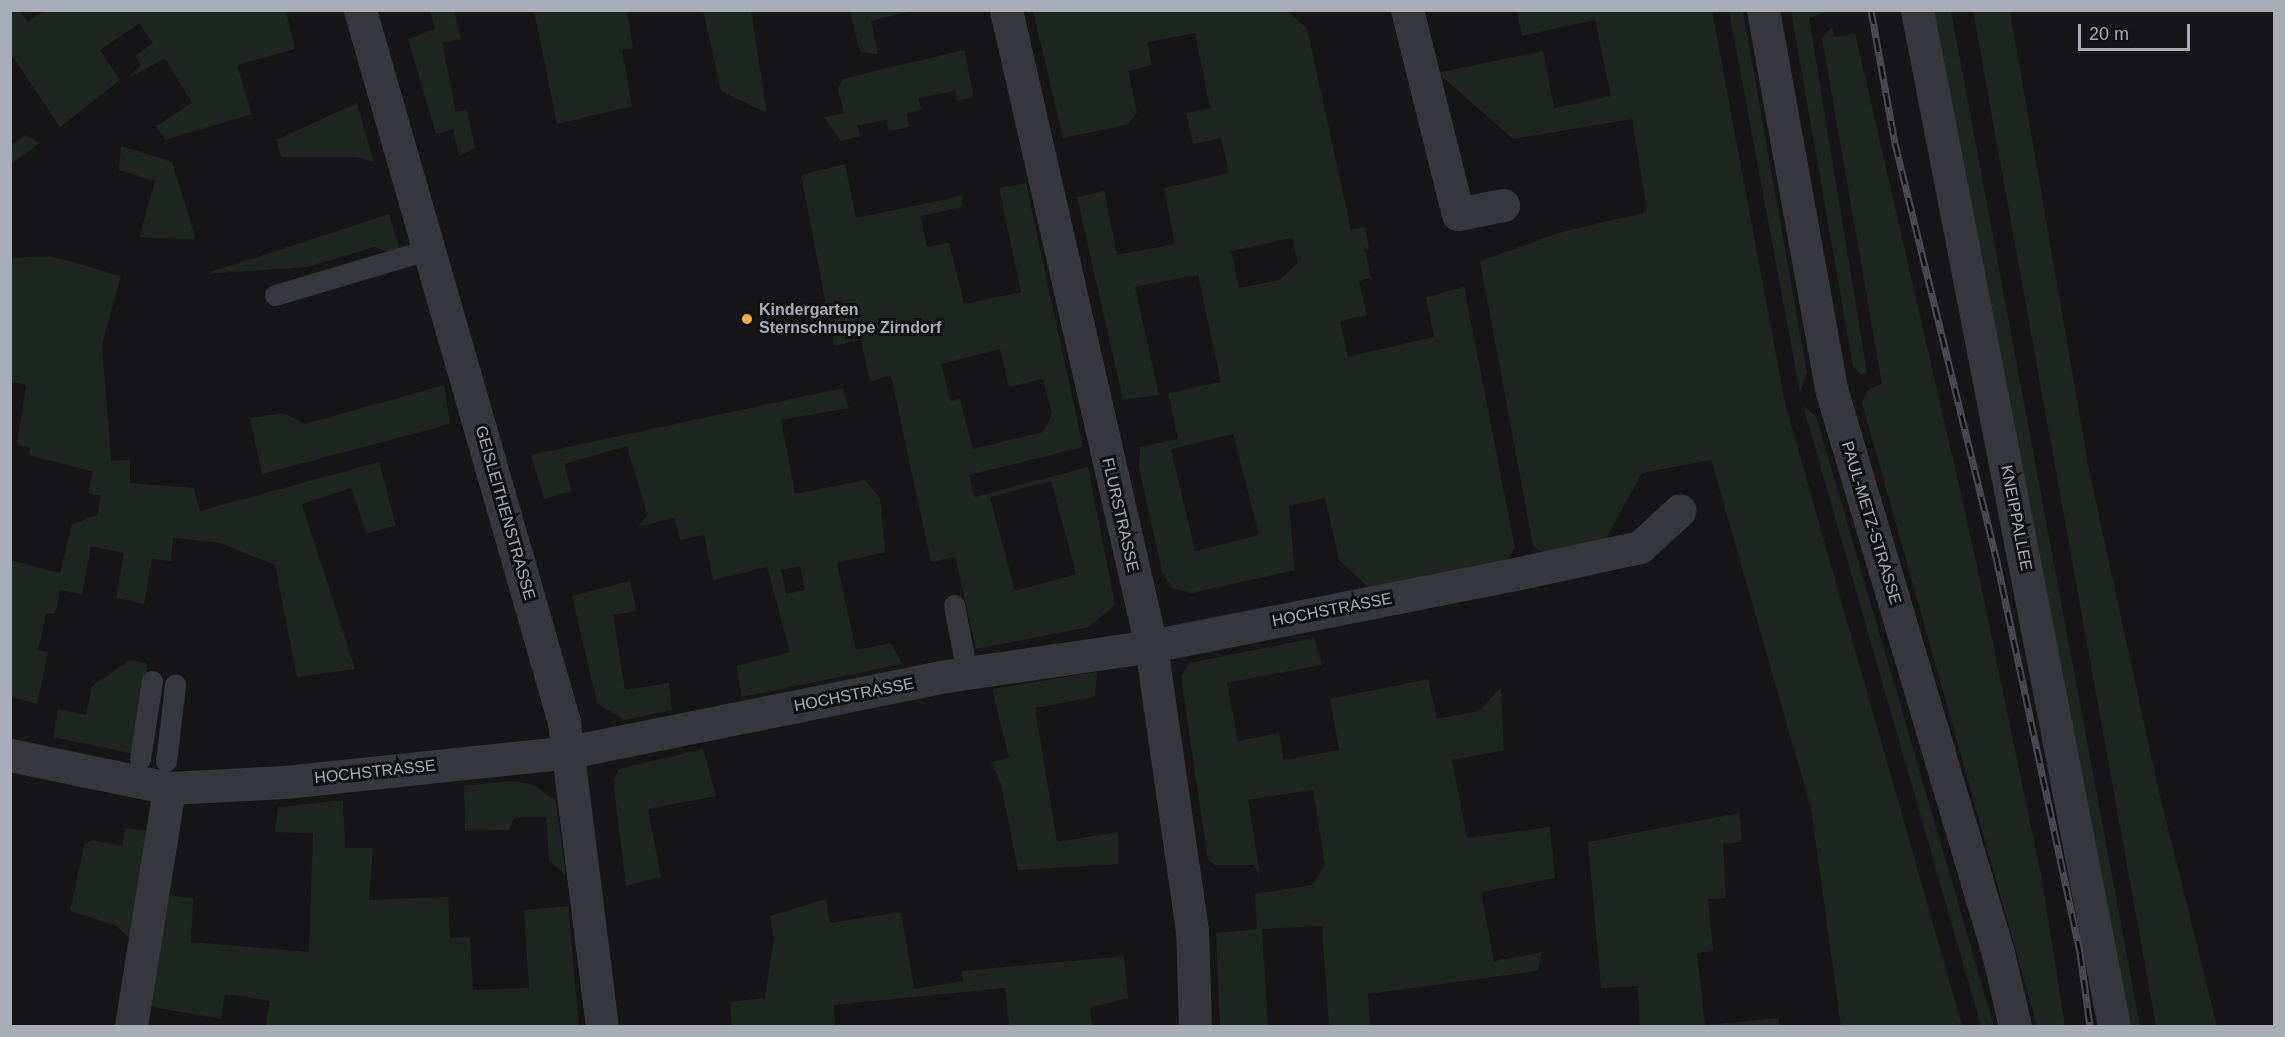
<!DOCTYPE html>
<html>
<head>
<meta charset="utf-8">
<style>
  body { margin:0 }
  #map { position:relative; width:2285px; height:1037px; overflow:hidden; background:#161618; font-family:Helvetica,sans-serif }
  div>[style] { position:absolute }
  .green>* { inset:0; background:#1e261f }
  .service>* { height:21px; margin:-10.5px; padding:0 10.5px; transform-origin:10.5px; border-radius:10.5px; background:#37383d }
  .minor>* { height:33px; margin:-16.5px; padding:0 16.5px; transform-origin:16.5px; border-radius:16.5px; background:#37383d }
  .tertiary>* { height:33px; margin:-16.5px; padding:0 16.5px; transform-origin:16.5px; border-radius:16.5px; background:#37383d }
  .rail>* { height:7px; margin-top:-3.5px; transform-origin:0; background:repeating-linear-gradient(90deg,#111113 0 14px,#4a4c52 0 28px); box-sizing:border-box; border-block:2px solid #4a4c52 }
  .dots>* { width:16px; height:16px; translate:-50% -50%; box-sizing:border-box; border:3px solid #111113; border-radius:50% }
  span { translate:-50% -50%; white-space:nowrap; text-align:center; line-height:1.15; -webkit-text-stroke:6px #111113; paint-order:stroke }
  .poi-label { font-size:16px; color:#a8adb8; font-weight:700 }
  .left { translate:0 -50%; text-align:left }
  .street-label { font-size:16px; color:#a8adb8 }
  .frame { position:absolute; inset:0; border:12px solid #a8adb8; pointer-events:none }
  .scale { position:absolute; left:2078px; top:24px; width:112px; height:27px; box-sizing:border-box; border:3px solid #a8adb8; border-top:0; padding-left:8px; font-size:18px; line-height:21px; white-space:nowrap; color:#a8adb8; -webkit-text-stroke:4px #111113; paint-order:stroke }
</style>
</head>
<body>
<div id="map">
  <div class="green">
    <i style="clip-path:polygon(44px 11px,286px 11px,295px 49px,237px 65px,252px 114px,165px 140px,156px 126px,192px 103px,165px 58px,126px 80px,141px 65px,135px 56px,153px 43px,139px 24px,100px 50px,120px 80px,60px 127px,11px 54px,11px 11px,20px 11px,28px 22px)"></i>
    <i style="clip-path:polygon(430px 11px,454px 11px,461px 39px,442px 43px,456px 112px,467px 110px,475px 148px,459px 156px,453px 129px,436px 134px,408px 39px,435px 29px)"></i>
    <i style="clip-path:polygon(534px 11px,627px 11px,633px 49px,622px 50px,632px 106px,557px 124px)"></i>
    <i style="clip-path:polygon(703px 11px,751px 11px,767px 113px,721px 91px)"></i>
    <i style="clip-path:polygon(850px 11px,911px 10px,911px 11px,871px 21px,878px 54px,860px 52px)"></i>
    <i style="clip-path:polygon(evenodd,1033px 11px,1287px 11px,1307px 28px,1351px 230px,1365px 227px,1369px 249px,1365px 250px,1371px 278px,1359px 281px,1367px 315px,1340px 321px,1348px 357px,1434px 337px,1426px 297px,1464px 287px,1515px 548px,1507px 559px,1368px 587px,1339px 560px,1325px 498px,1289px 506px,1295px 570px,1192px 593px,1172px 588px,1162px 572px,1139px 468px,1140px 447px,1178px 439px,1168px 393px,1221px 382px,1198px 275px,1135px 287px,1159px 395px,1123px 400px,1077px 197px,1104px 191px,1117px 255px,1175px 244px,1164px 188px,1229px 173px,1221px 138px,1193px 144px,1186px 113px,1210px 108px,1195px 33px,1147px 42px,1152px 65px,1128px 71px,1137px 113px,1127px 125px,1063px 138px,1033px 11px,1292px 238px,1298px 263px,1279px 280px,1239px 288px,1231px 251px,1292px 238px,1033px 11px,1233px 434px,1259px 535px,1195px 551px,1171px 449px,1233px 434px)"></i>
    <i style="clip-path:polygon(1517px 11px,1712px 11px,1785px 403px,1962px 1026px,1841px 1026px,1811px 808px,1711px 460px,1642px 473px,1605px 540px,1541px 552px,1533px 546px,1480px 261px,1562px 232px,1647px 212px,1632px 119px,1513px 139px,1438px 73px,1543px 51px,1554px 108px,1611px 96px,1595px 20px,1522px 36px)"></i>
    <i style="clip-path:polygon(1729px 11px,1743px 11px,1807px 373px,1800px 392px)"></i>
    <i style="clip-path:polygon(1791px 11px,1829px 11px,1809px 18px,1867px 373px,1861px 375px,1853px 366px)"></i>
    <i style="clip-path:polygon(1927px 11px,1951px 11px,2140px 1026px,2120px 1026px)"></i>
    <i style="clip-path:polygon(1973px 11px,2010px 11px,2089px 470px,2159px 792px,2217px 1026px,2156px 1026px)"></i>
    <i style="clip-path:polygon(1832px 27px,1834px 37px,1855px 33px,1971px 538px,2041px 875px,2065px 1026px,2037px 1026px,1862px 403px,1867px 390px,1882px 384px,1822px 38px)"></i>
    <i style="clip-path:polygon(964px 50px,974px 97px,957px 101px,955px 91px,919px 98px,921px 110px,907px 113px,909px 127px,889px 131px,887px 120px,857px 125px,860px 136px,841px 141px,824px 117px,844px 113px,838px 89px,842px 79px)"></i>
    <i style="clip-path:polygon(357px 103px,374px 162px,356px 157px,281px 157px,276px 140px)"></i>
    <i style="clip-path:polygon(25px 135px,40px 143px,11px 164px,11px 146px)"></i>
    <i style="clip-path:polygon(121px 146px,172px 162px,196px 240px,139px 237px,155px 181px,119px 170px)"></i>
    <i style="clip-path:polygon(evenodd,845px 164px,856px 218px,961px 196px,963px 207px,920px 216px,927px 247px,949px 243px,964px 304px,1021px 292px,999px 188px,1026px 183px,1083px 447px,969px 475px,975px 497px,1088px 467px,1115px 605px,1089px 627px,976px 649px,955px 557px,931px 562px,891px 376px,870px 381px,861px 340px,834px 346px,801px 175px,845px 164px,1000px 349px,1009px 387px,1043px 379px,1052px 414px,1043px 432px,973px 449px,960px 399px,951px 401px,941px 364px,1000px 349px,845px 164px,1051px 481px,1076px 574px,1015px 591px,990px 497px,1051px 481px)"></i>
    <i style="clip-path:polygon(389px 214px,402px 257px,375px 247px,307px 267px,205px 274px)"></i>
    <i style="clip-path:polygon(51px 256px,121px 276px,102px 344px,111px 461px,130px 460px,130px 483px,194px 488px,200px 511px,379px 462px,396px 526px,366px 533px,351px 488px,302px 504px,355px 669px,297px 677px,275px 565px,220px 543px,173px 538px,171px 561px,152px 559px,144px 604px,116px 598px,124px 553px,91px 546px,82px 595px,60px 590px,55px 614px,46px 613px,38px 650px,48px 652px,37px 704px,11px 697px,11px 560px,60px 573px,72px 524px,97px 515px,101px 496px,88px 493px,93px 472px,29px 455px,30px 448px,17px 445px,26px 385px,11px 382px,11px 258px)"></i>
    <i style="clip-path:polygon(444px 385px,450px 424px,262px 474px,250px 418px,284px 413px,305px 424px)"></i>
    <i style="clip-path:polygon(evenodd,843px 388px,849px 408px,781px 420px,795px 494px,865px 480px,880px 498px,885px 552px,837px 563px,856px 650px,891px 643px,902px 664px,742px 697px,736px 666px,790px 652px,767px 567px,713px 580px,704px 535px,680px 540px,674px 518px,638px 527px,647px 515px,627px 446px,564px 464px,572px 491px,544px 499px,531px 455px,843px 388px,800px 566px,805px 590px,786px 594px,781px 570px,800px 566px)"></i>
    <i style="clip-path:polygon(1803px 406px,1816px 416px,1994px 1026px,1981px 1026px)"></i>
    <i style="clip-path:polygon(630px 581px,637px 611px,613px 615px,625px 690px,669px 683px,672px 710px,624px 720px,597px 703px,572px 596px)"></i>
    <i style="clip-path:polygon(1314px 638px,1322px 665px,1227px 683px,1238px 741px,1279px 733px,1284px 760px,1339px 750px,1330px 699px,1428px 679px,1437px 719px,1479px 711px,1501px 687px,1504px 750px,1452px 760px,1467px 838px,1550px 827px,1555px 878px,1481px 892px,1494px 961px,1542px 952px,1537px 971px,1368px 994px,1370px 1026px,1329px 1026px,1322px 926px,1262px 929px,1268px 1026px,1220px 1026px,1216px 933px,1257px 929px,1255px 894px,1312px 885px,1325px 865px,1313px 790px,1248px 800px,1260px 875px,1253px 865px,1215px 865px,1208px 860px,1181px 677px,1189px 663px)"></i>
    <i style="clip-path:polygon(130px 660px,146px 663px,150px 698px,139px 755px,53px 737px,58px 709px,86px 715px,92px 686px)"></i>
    <i style="clip-path:polygon(1097px 672px,1095px 697px,1035px 708px,1057px 842px,1118px 832px,1118px 864px,1018px 870px,1001px 784px,991px 762px,1009px 758px,992px 689px)"></i>
    <i style="clip-path:polygon(703px 749px,716px 796px,648px 809px,661px 877px,626px 886px,613px 780px,619px 769px)"></i>
    <i style="clip-path:polygon(510px 781px,532px 784px,556px 801px,566px 876px,549px 860px,546px 817px,514px 818px,509px 830px,465px 831px,464px 786px)"></i>
    <i style="clip-path:polygon(343px 800px,345px 848px,373px 848px,369px 900px,448px 897px,450px 938px,470px 937px,473px 990px,529px 988px,524px 910px,568px 906px,579px 1026px,266px 1026px,270px 1001px,225px 994px,221px 1019px,147px 1006px,166px 895px,193px 898px,191px 942px,309px 952px,313px 833px,275px 832px,278px 807px)"></i>
    <i style="clip-path:polygon(1739px 813px,1742px 842px,1723px 844px,1726px 898px,1708px 899px,1713px 951px,1697px 953px,1705px 1025px,1778px 1018px,1780px 1026px,1640px 1026px,1638px 986px,1601px 988px,1588px 842px)"></i>
    <i style="clip-path:polygon(125px 828px,147px 831px,134px 942px,115px 925px,70px 911px,84px 845px,92px 840px,122px 846px)"></i>
    <i style="clip-path:polygon(826px 899px,830px 923px,901px 912px,914px 989px,963px 981px,962px 971px,1124px 956px,1128px 998px,1090px 1008px,1092px 1026px,1009px 1026px,1005px 988px,834px 1005px,835px 1026px,732px 1026px,730px 1002px,765px 998px,774px 938px,770px 916px)"></i>
  </div>
  <div class="service">
    <i style="left:275px;top:295px;width:162px;rotate:-16.5deg"></i>
    <i style="left:954px;top:605px;width:69px;rotate:79.2deg"></i>
    <i style="left:140px;top:759px;width:79px;rotate:-81.3deg"></i>
    <i style="left:166px;top:761px;width:77px;rotate:-83.2deg"></i>
  </div>
  <div class="minor">
    <i style="left:360px;top:10px;width:741px;rotate:74.01deg"></i>
    <i style="left:564px;top:722px;width:306px;rotate:82.9deg"></i>
    <i style="left:1006px;top:10px;width:652px;rotate:77.16deg"></i>
    <i style="left:1151px;top:646px;width:287px;rotate:81.8deg"></i>
    <i style="left:1192px;top:930px;width:96px;rotate:88.2deg"></i>
    <i style="left:1407px;top:10px;width:210px;rotate:76deg"></i>
    <i style="left:1458px;top:214px;width:46px;rotate:-11.3deg"></i>
    <i style="left:1917px;top:10px;width:1035px;rotate:79.03deg"></i>
    <i style="left:10px;top:755px;width:162px;rotate:11.7deg"></i>
    <i style="left:169px;top:788px;width:116px;rotate:-3deg"></i>
    <i style="left:285px;top:782px;width:286px;rotate:-6deg"></i>
    <i style="left:569px;top:752px;width:385px;rotate:-11.4deg"></i>
    <i style="left:946px;top:676px;width:207px;rotate:-8.3deg"></i>
    <i style="left:1151px;top:646px;width:385px;rotate:-11.2deg"></i>
    <i style="left:1529px;top:571px;width:114px;rotate:-12.2deg"></i>
    <i style="left:1640px;top:547px;width:54px;rotate:-42.8deg"></i>
    <i style="left:131px;top:1026px;width:241px;rotate:-80.9deg"></i>
  </div>
  <div class="tertiary">
    <i style="left:1763px;top:10px;width:388px;rotate:79.8deg"></i>
    <i style="left:1832px;top:392px;width:585px;rotate:73.52deg"></i>
    <i style="left:1998px;top:953px;width:75px;rotate:76.9deg"></i>
  </div>
  <div class="rail">
    <i style="left:1871px;top:10px;width:135px;rotate:79.8deg"></i>
    <i style="left:1895px;top:143px;width:426px;rotate:76.3deg"></i>
    <i style="left:1996px;top:557px;width:404px;rotate:78deg"></i>
    <i style="left:2080px;top:952px;width:75px;rotate:82.3deg"></i>
  </div>
  <div class="dots">
    <i style="left:747px;top:319px;background:#f2b134"></i>
  </div>
  <div class="poi-label">
    <span class="left" style="left:759px;top:319px">Kindergarten<br>Sternschnuppe Zirndorf</span>
  </div>
  <div class="street-label">
    <span style="left:505px;top:513px;rotate:74deg">GEISLEITHENSTRASSE</span>
    <span style="left:1120px;top:515px;rotate:77deg">FLURSTRASSE</span>
    <span style="left:2016px;top:518px;rotate:79deg">KNEIPPALLEE</span>
    <span style="left:1871px;top:523px;rotate:73deg">PAUL-METZ-STRASSE</span>
    <span style="left:1332px;top:610px;rotate:-11deg">HOCHSTRASSE</span>
    <span style="left:854px;top:695px;rotate:-11deg">HOCHSTRASSE</span>
    <span style="left:375px;top:772px;rotate:-6deg">HOCHSTRASSE</span>
  </div>
  <div class="frame"></div>
  <div class="scale">20 m</div>
</div>
</body>
</html>
